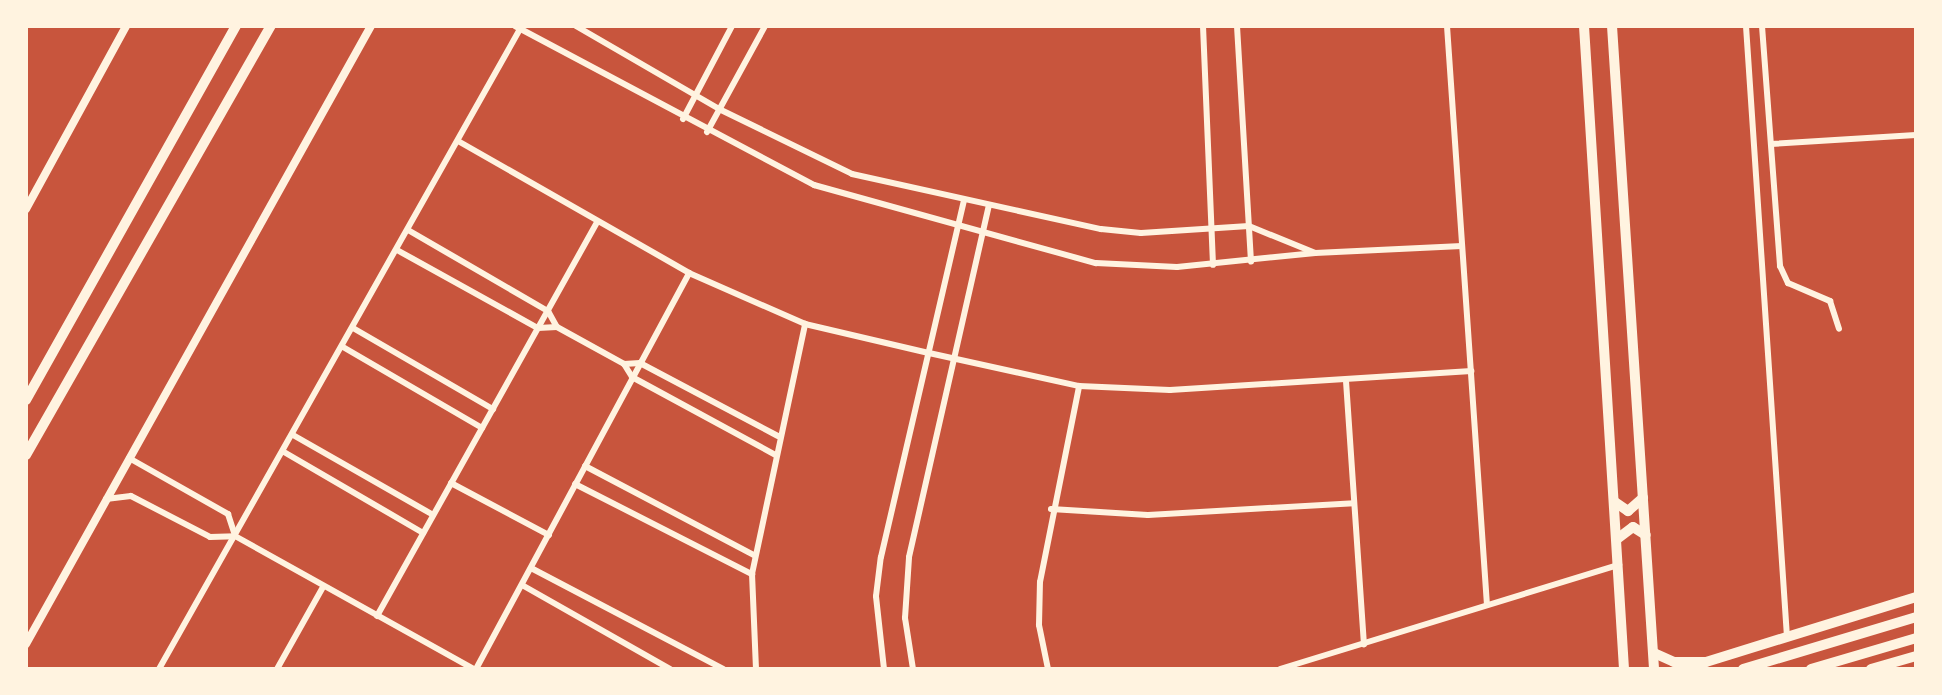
<!DOCTYPE html>
<html>
<head>
<meta charset="utf-8">
<style>
  body { margin:0 }
  #map { position:relative; width:1942px; height:695px; overflow:hidden; background:#c8553d; font-family:Barlow,sans-serif }
  div>[style] { position:absolute }
  .minor>* { height:6px; margin:-3px; padding:0 3px; transform-origin:3px; border-radius:3px; background:#fff3e0 }
  .tertiary>* { height:8px; margin:-4px; padding:0 4px; transform-origin:4px; border-radius:4px; background:#fff3e0 }
  .primary>* { height:10px; margin:-5px; padding:0 5px; transform-origin:5px; border-radius:5px; background:#fff3e0 }
  span { translate:-50% -50%; white-space:nowrap; text-align:center; line-height:1.15; -webkit-text-stroke:8px #fff3e0; paint-order:stroke }
  .frame { position:absolute; inset:0; border:28px solid #fff3e0; pointer-events:none }
</style>
</head>
<body>
<div id="map">
  <div class="minor">
    <i style="left:515px;top:26px;width:339px;rotate:28deg"></i>
    <i style="left:814px;top:185px;width:293px;rotate:15.5deg"></i>
    <i style="left:1096px;top:263px;width:81px;rotate:2.8deg"></i>
    <i style="left:1177px;top:267px;width:139px;rotate:-5.8deg"></i>
    <i style="left:1315px;top:253px;width:147px;rotate:-2.7deg"></i>
    <i style="left:576px;top:26px;width:165px;rotate:30.1deg"></i>
    <i style="left:719px;top:109px;width:148px;rotate:26deg"></i>
    <i style="left:852px;top:174px;width:255px;rotate:12.5deg"></i>
    <i style="left:1101px;top:229px;width:40px;rotate:5.7deg"></i>
    <i style="left:1141px;top:233px;width:108px;rotate:-3.7deg"></i>
    <i style="left:1249px;top:226px;width:71px;rotate:22.2deg"></i>
    <i style="left:1203px;top:26px;width:239px;rotate:87.6deg"></i>
    <i style="left:1237px;top:26px;width:236px;rotate:86.6deg"></i>
    <i style="left:1447px;top:26px;width:580px;rotate:86.05deg"></i>
    <i style="left:1746px;top:26px;width:612px;rotate:86.16deg"></i>
    <i style="left:1762px;top:26px;width:241px;rotate:85.7deg"></i>
    <i style="left:1780px;top:266px;width:19px;rotate:65deg"></i>
    <i style="left:1788px;top:283px;width:46px;rotate:23.2deg"></i>
    <i style="left:1830px;top:301px;width:29px;rotate:72deg"></i>
    <i style="left:683px;top:119px;width:105px;rotate:-62.2deg"></i>
    <i style="left:707px;top:132px;width:121px;rotate:-61.3deg"></i>
    <i style="left:458px;top:141px;width:266px;rotate:29.7deg"></i>
    <i style="left:689px;top:273px;width:127px;rotate:23.7deg"></i>
    <i style="left:805px;top:324px;width:127px;rotate:13.2deg"></i>
    <i style="left:929px;top:353px;width:154px;rotate:12.4deg"></i>
    <i style="left:1079px;top:386px;width:91px;rotate:2.5deg"></i>
    <i style="left:1170px;top:390px;width:302px;rotate:-3.6deg"></i>
    <i style="left:1771px;top:144px;width:145px;rotate:-3.6deg"></i>
    <i style="left:408px;top:230px;width:162px;rotate:30.1deg"></i>
    <i style="left:548px;top:311px;width:18px;rotate:61deg"></i>
    <i style="left:557px;top:327px;width:77px;rotate:28.9deg"></i>
    <i style="left:624px;top:364px;width:15px;rotate:58deg"></i>
    <i style="left:632px;top:377px;width:162px;rotate:28.5deg"></i>
    <i style="left:397px;top:250px;width:161px;rotate:29deg"></i>
    <i style="left:538px;top:328px;width:19px;rotate:-3deg"></i>
    <i style="left:353px;top:328px;width:162px;rotate:30.1deg"></i>
    <i style="left:343px;top:347px;width:161px;rotate:30.2deg"></i>
    <i style="left:624px;top:364px;width:16px;rotate:-4deg"></i>
    <i style="left:640px;top:363px;width:156px;rotate:27.9deg"></i>
    <i style="left:1346px;top:381px;width:264px;rotate:86.1deg"></i>
    <i style="left:293px;top:435px;width:161px;rotate:29.7deg"></i>
    <i style="left:284px;top:452px;width:161px;rotate:30.2deg"></i>
    <i style="left:129px;top:458px;width:114px;rotate:29.5deg"></i>
    <i style="left:228px;top:514px;width:23px;rotate:72deg"></i>
    <i style="left:585px;top:466px;width:191px;rotate:27.8deg"></i>
    <i style="left:451px;top:483px;width:111px;rotate:28deg"></i>
    <i style="left:575px;top:484px;width:199px;rotate:27deg"></i>
    <i style="left:106px;top:499px;width:25px;rotate:-7deg"></i>
    <i style="left:131px;top:496px;width:89px;rotate:27.4deg"></i>
    <i style="left:210px;top:537px;width:25px;rotate:-2deg"></i>
    <i style="left:235px;top:536px;width:274px;rotate:29.1deg"></i>
    <i style="left:1051px;top:509px;width:97px;rotate:3.5deg"></i>
    <i style="left:1148px;top:515px;width:206px;rotate:-3.3deg"></i>
    <i style="left:531px;top:568px;width:217px;rotate:27.7deg"></i>
    <i style="left:522px;top:585px;width:170px;rotate:29.6deg"></i>
    <i style="left:377px;top:616px;width:451px;rotate:-60.8deg"></i>
    <i style="left:159px;top:669px;width:735px;rotate:-60.57deg"></i>
    <i style="left:277px;top:669px;width:94px;rotate:-60.7deg"></i>
    <i style="left:476px;top:669px;width:450px;rotate:-61.7deg"></i>
    <i style="left:756px;top:669px;width:95px;rotate:-92.4deg"></i>
    <i style="left:752px;top:574px;width:256px;rotate:-78deg"></i>
    <i style="left:884px;top:669px;width:73px;rotate:-96.3deg"></i>
    <i style="left:876px;top:596px;width:39px;rotate:-83deg"></i>
    <i style="left:881px;top:557px;width:367px;rotate:-76.9deg"></i>
    <i style="left:913px;top:669px;width:52px;rotate:-98.9deg"></i>
    <i style="left:905px;top:618px;width:61px;rotate:-86.2deg"></i>
    <i style="left:909px;top:557px;width:361px;rotate:-77.2deg"></i>
    <i style="left:1048px;top:669px;width:45px;rotate:-101.6deg"></i>
    <i style="left:1039px;top:625px;width:43px;rotate:-88.7deg"></i>
    <i style="left:1040px;top:582px;width:200px;rotate:-78.7deg"></i>
    <i style="left:1280px;top:669px;width:355px;rotate:-17.1deg"></i>
  </div>
  <div class="tertiary">
    <i style="left:26px;top:209px;width:209px;rotate:-61.3deg"></i>
    <i style="left:26px;top:644px;width:708px;rotate:-60.83deg"></i>
  </div>
  <div class="primary">
    <i style="left:1584px;top:26px;width:644px;rotate:86.44deg"></i>
    <i style="left:1612px;top:26px;width:644px;rotate:86.26deg"></i>
    <i style="left:26px;top:400px;width:429px;rotate:-60.7deg"></i>
    <i style="left:26px;top:455px;width:494px;rotate:-60.3deg"></i>
    <i style="left:1615px;top:502px;width:16px;rotate:35deg"></i>
    <i style="left:1628px;top:511px;width:20px;rotate:-41deg"></i>
    <i style="left:1617px;top:539px;width:20px;rotate:-37deg"></i>
    <i style="left:1633px;top:527px;width:15px;rotate:32deg"></i>
    <i style="left:1654px;top:653px;width:22px;rotate:24deg"></i>
    <i style="left:1674px;top:662px;width:32px"></i>
    <i style="left:1706px;top:662px;width:220px;rotate:-17.2deg"></i>
    <i style="left:1743px;top:669px;width:181px;rotate:-16.7deg"></i>
    <i style="left:1811px;top:669px;width:109px;rotate:-16.4deg"></i>
    <i style="left:1871px;top:669px;width:47px;rotate:-16.1deg"></i>
  </div>
  <div class="frame"></div>
</div>
</body>
</html>
